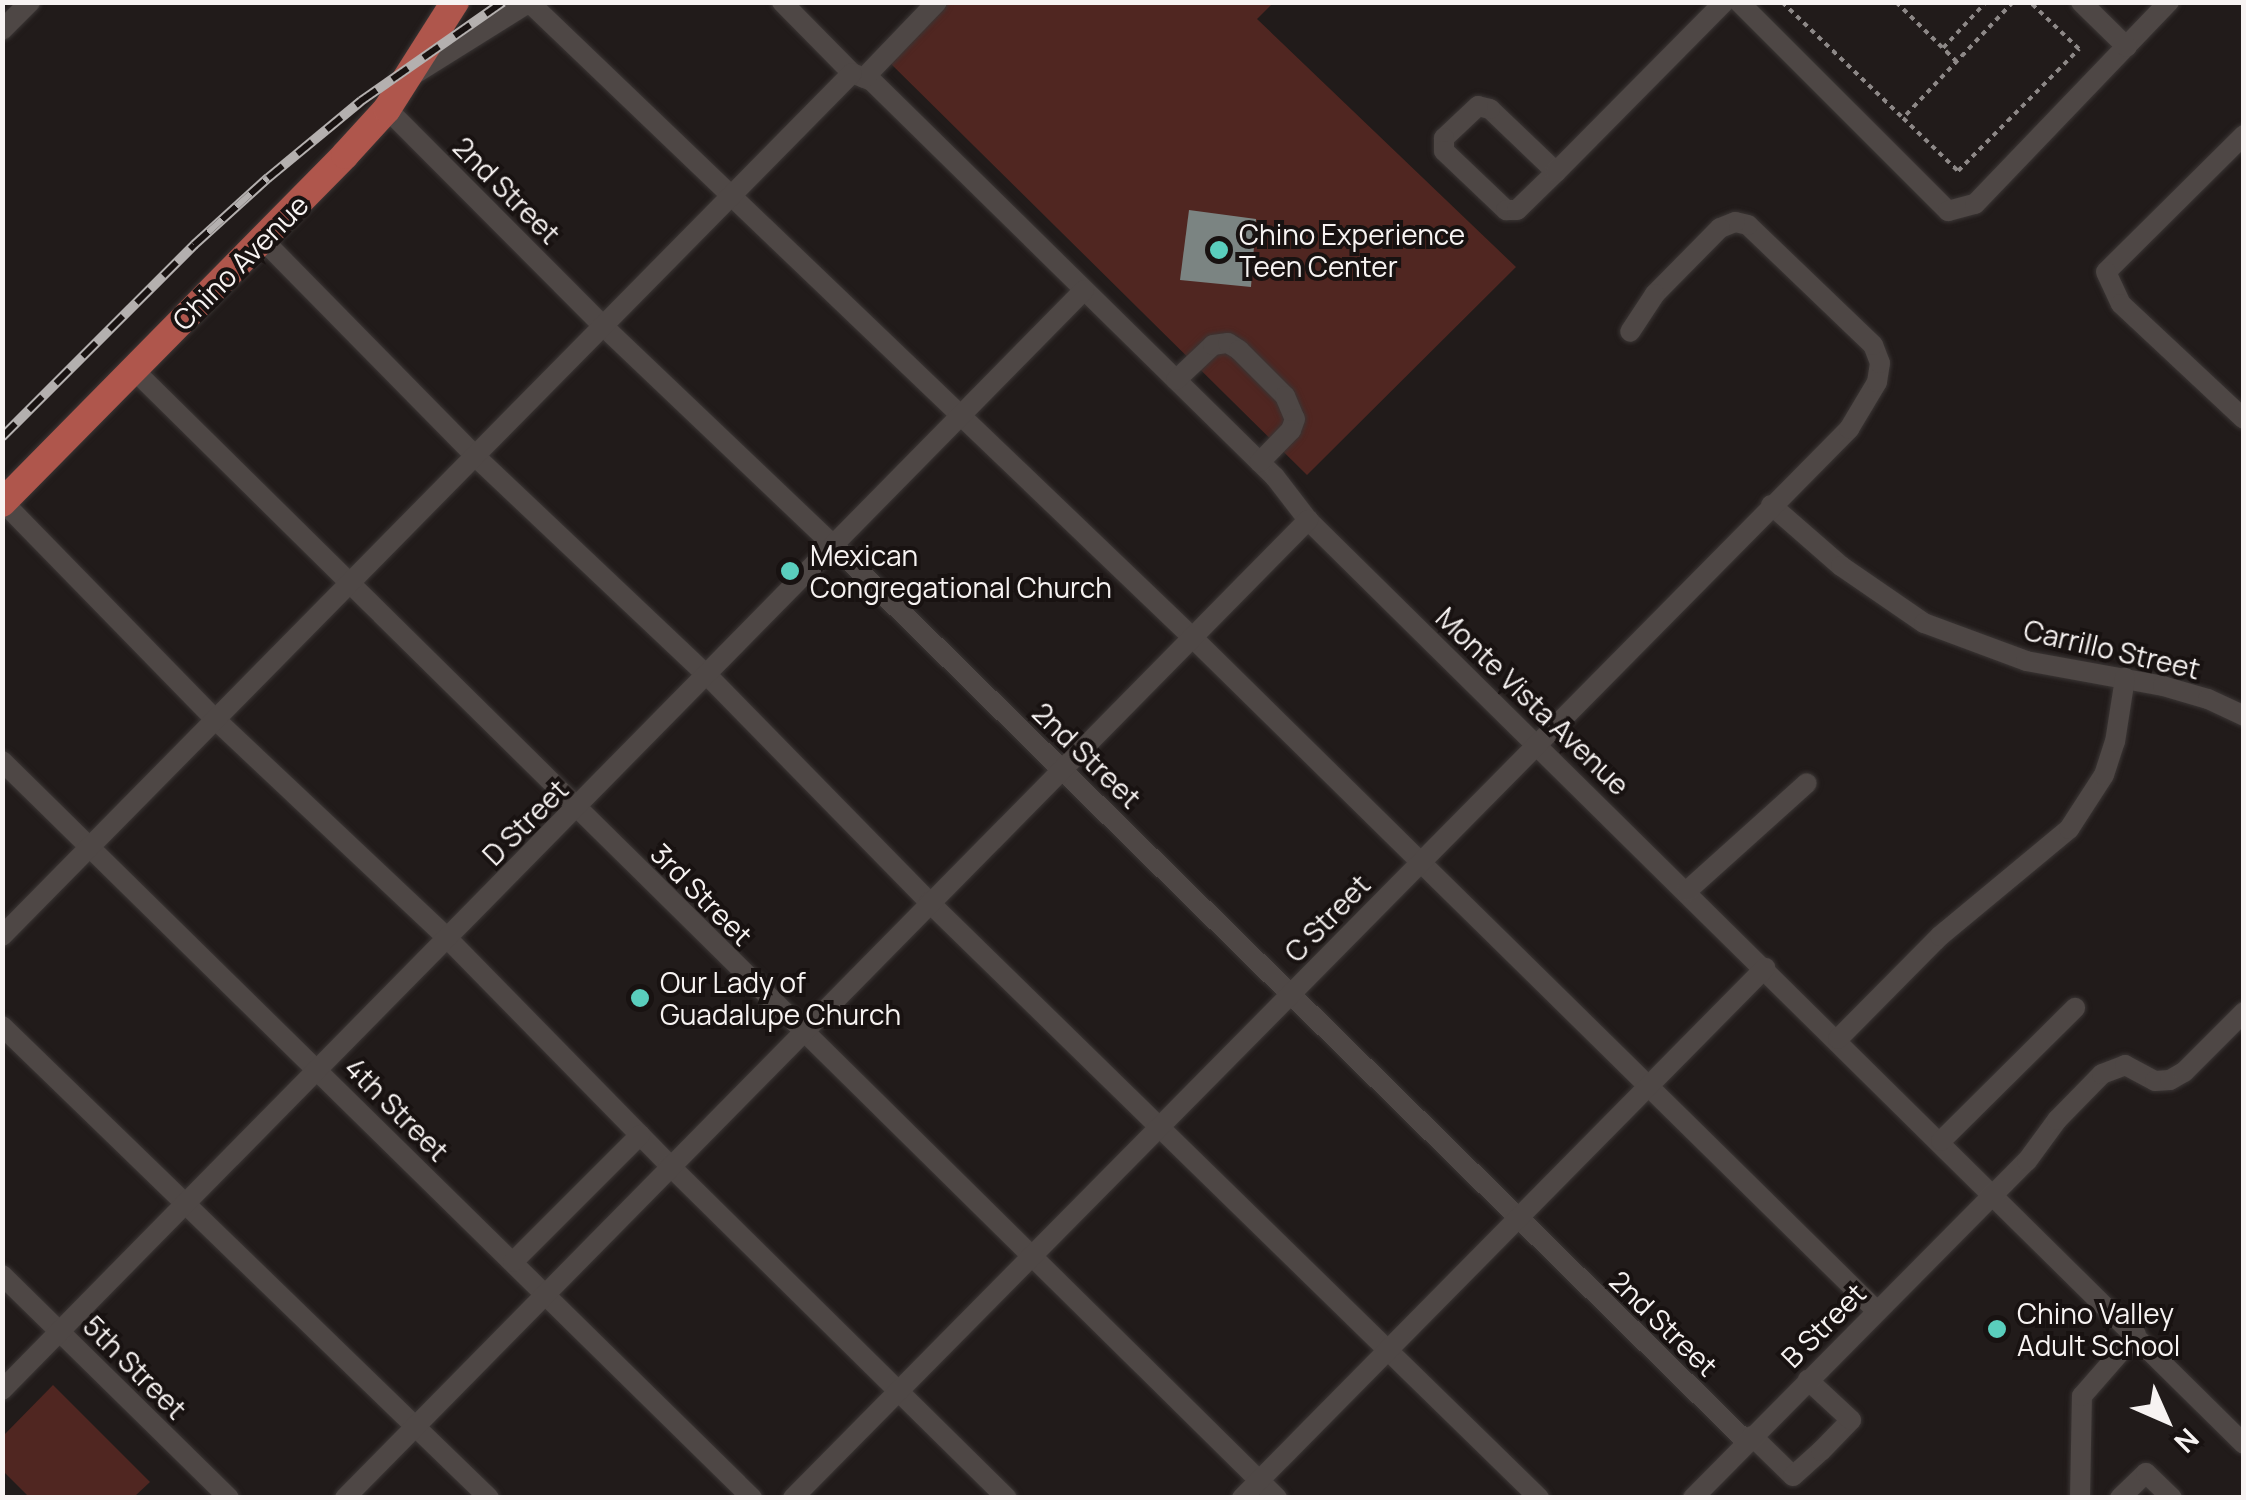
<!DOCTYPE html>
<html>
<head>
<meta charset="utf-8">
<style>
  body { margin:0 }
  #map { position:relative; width:2246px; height:1500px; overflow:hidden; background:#211b1a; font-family:Manrope,sans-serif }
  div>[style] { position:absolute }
  .green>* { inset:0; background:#502621 }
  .building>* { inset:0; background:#7b8482 }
  .path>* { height:4px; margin-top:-2px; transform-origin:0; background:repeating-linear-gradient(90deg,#8d8887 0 5px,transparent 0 10px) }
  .roads { filter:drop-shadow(0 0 2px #3a3534) drop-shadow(0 0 2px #3a3534) }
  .minor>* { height:20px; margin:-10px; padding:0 10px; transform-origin:10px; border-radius:10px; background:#4e4745 }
  .major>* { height:28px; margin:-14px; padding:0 14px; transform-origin:14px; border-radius:14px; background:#af564c }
  .rail>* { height:10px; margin-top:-5px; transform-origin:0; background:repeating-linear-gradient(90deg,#181211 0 19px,#b4b0af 0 38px); box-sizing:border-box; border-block:2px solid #b4b0af }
  .dots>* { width:28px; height:28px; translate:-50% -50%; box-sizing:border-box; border:5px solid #181211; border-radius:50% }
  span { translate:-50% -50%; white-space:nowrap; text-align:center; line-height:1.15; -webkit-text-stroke:8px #181211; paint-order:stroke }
  .street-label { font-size:28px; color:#f7f3f2 }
  .poi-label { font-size:28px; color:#f7f3f2 }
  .left { translate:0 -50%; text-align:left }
  .frame { position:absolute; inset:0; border:5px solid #f7f3f2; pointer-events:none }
  .north { position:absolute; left:2116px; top:1370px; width:100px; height:100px; -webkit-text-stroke:8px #181211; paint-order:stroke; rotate:135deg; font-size:28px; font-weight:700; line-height:40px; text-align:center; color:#f7f3f2 }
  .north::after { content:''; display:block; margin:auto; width:35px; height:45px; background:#f7f3f2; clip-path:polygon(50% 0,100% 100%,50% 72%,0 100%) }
</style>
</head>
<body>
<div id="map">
  <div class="green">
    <i style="clip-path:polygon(944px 3px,1273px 3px,1257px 19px,1516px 267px,1307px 475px,888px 61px)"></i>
    <i style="clip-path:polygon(53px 1385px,150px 1482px,134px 1497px,29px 1497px,3px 1471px,3px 1436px)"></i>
  </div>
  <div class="building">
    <i style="clip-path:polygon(1189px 210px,1256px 219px,1251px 287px,1180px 280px)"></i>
  </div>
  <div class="path">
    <i style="left:1782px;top:2px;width:168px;rotate:43.8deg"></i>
    <i style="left:1896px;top:2px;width:86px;rotate:44.5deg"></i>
    <i style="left:2013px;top:2px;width:160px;rotate:133.5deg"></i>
    <i style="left:1903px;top:118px;width:76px;rotate:43.9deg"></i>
    <i style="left:1958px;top:171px;width:172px;rotate:-45.2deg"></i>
    <i style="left:2079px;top:49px;width:68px;rotate:-136.2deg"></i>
    <i style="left:1943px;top:48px;width:63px;rotate:-46.9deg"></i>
  </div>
  <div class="roads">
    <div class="minor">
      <i style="left:782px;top:2px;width:100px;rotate:45.4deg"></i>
      <i style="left:852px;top:73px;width:22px;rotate:22deg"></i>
      <i style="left:872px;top:81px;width:565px;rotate:44.5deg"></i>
      <i style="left:1275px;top:477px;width:54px;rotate:52.5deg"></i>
      <i style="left:1308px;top:520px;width:1315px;rotate:44.63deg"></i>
      <i style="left:1739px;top:2px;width:296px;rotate:45deg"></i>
      <i style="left:1948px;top:211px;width:28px;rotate:-15deg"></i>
      <i style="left:1975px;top:204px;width:280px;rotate:-46.2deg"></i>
      <i style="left:2081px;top:2px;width:64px;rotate:44.4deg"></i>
      <i style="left:530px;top:3px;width:918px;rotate:43.76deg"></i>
      <i style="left:1193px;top:638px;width:960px;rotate:44.54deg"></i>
      <i style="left:2px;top:30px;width:40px;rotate:-45deg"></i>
      <i style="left:413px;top:75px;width:138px;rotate:-32deg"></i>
      <i style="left:864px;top:78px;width:105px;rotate:-46.2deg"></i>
      <i style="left:387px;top:109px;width:306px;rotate:45.1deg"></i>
      <i style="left:603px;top:326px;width:320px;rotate:43.6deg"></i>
      <i style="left:835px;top:547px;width:1278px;rotate:44.46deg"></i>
      <i style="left:2244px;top:135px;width:194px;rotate:135.2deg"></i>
      <i style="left:2106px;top:272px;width:35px;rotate:65deg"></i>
      <i style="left:2121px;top:304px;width:168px;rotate:43.1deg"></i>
      <i style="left:1556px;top:172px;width:91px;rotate:-136.3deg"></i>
      <i style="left:1490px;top:109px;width:12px;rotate:-166deg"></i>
      <i style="left:1478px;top:106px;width:47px;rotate:136.7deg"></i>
      <i style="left:1444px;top:138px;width:13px;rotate:90deg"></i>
      <i style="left:1444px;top:151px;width:86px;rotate:43.6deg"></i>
      <i style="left:1506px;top:210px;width:11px"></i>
      <i style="left:1517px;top:210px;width:54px;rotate:-44.3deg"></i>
      <i style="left:1556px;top:172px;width:239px;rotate:-45.3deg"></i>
      <i style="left:263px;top:240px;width:303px;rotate:45.5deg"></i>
      <i style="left:475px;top:456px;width:320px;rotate:43.4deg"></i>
      <i style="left:708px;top:676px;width:316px;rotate:45.6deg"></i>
      <i style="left:929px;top:902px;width:853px;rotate:44.33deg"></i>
      <i style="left:134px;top:370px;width:1606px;rotate:44.62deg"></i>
      <i style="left:1176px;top:380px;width:51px;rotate:-43.4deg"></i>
      <i style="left:1213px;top:345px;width:15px;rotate:-8deg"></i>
      <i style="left:1228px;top:343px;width:13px;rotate:32deg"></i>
      <i style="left:1239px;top:350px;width:65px;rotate:45deg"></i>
      <i style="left:1285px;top:396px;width:25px;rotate:67deg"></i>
      <i style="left:1295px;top:419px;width:12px;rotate:110deg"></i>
      <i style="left:1291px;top:430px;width:45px;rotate:134.1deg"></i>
      <i style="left:3px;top:502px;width:305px;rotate:45.7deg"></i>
      <i style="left:216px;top:720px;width:319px;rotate:43.3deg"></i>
      <i style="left:448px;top:939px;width:318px;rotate:45.6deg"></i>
      <i style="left:670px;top:1166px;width:473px;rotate:44.6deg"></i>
      <i style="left:1771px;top:505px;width:93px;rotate:41.1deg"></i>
      <i style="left:1841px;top:566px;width:101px;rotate:34.5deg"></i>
      <i style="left:1924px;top:623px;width:109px;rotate:20.4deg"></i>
      <i style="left:2026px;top:661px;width:139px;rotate:10.3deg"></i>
      <i style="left:2163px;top:686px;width:47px;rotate:16.1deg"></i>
      <i style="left:2208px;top:699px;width:40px;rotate:25deg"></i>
      <i style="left:2px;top:761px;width:1052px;rotate:44.5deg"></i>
      <i style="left:1687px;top:891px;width:161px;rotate:-42deg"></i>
      <i style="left:2px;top:936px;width:1211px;rotate:-45.43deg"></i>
      <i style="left:2px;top:1026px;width:678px;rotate:44.1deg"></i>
      <i style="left:1838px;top:1039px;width:145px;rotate:-45.3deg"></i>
      <i style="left:1940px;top:936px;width:168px;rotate:-39.7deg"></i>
      <i style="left:2069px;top:829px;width:64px;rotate:-57.1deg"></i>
      <i style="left:2104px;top:775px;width:35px;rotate:-72deg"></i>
      <i style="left:2115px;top:742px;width:65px;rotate:-81.1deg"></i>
      <i style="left:1941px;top:1141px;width:189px;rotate:-44.8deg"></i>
      <i style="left:513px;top:1262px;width:180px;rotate:-45deg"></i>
      <i style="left:2px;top:1275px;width:318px;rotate:44.5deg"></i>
      <i style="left:2px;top:1390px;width:1543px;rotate:-45.47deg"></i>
      <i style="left:1752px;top:1436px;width:57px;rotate:44.3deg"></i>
      <i style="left:1793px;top:1476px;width:38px;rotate:-42deg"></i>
      <i style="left:1821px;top:1451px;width:43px;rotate:-45.9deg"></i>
      <i style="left:1851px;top:1420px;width:59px;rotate:-137.1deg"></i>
      <i style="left:345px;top:1498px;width:1373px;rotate:-45.44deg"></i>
      <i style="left:793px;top:1498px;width:1503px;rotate:-45.35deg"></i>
      <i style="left:1849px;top:429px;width:55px;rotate:-59.2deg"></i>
      <i style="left:1877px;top:382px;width:19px;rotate:-81deg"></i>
      <i style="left:1880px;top:363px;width:19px;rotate:-111deg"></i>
      <i style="left:1873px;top:345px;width:173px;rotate:-136.2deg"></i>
      <i style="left:1748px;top:225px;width:13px;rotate:-167deg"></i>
      <i style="left:1735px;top:222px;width:16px;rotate:158deg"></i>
      <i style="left:1720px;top:228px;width:93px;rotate:134.6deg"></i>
      <i style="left:1655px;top:294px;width:45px;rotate:123.3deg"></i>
      <i style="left:1242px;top:1498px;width:745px;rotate:-45.38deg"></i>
      <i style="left:1693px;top:1498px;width:474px;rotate:-45.3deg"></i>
      <i style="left:2027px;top:1161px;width:51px;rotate:-53.8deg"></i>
      <i style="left:2057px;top:1120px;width:64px;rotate:-45.6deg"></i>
      <i style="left:2102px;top:1074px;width:25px;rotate:-21deg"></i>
      <i style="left:2125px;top:1065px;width:34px;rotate:28deg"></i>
      <i style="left:2155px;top:1081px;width:15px;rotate:-4deg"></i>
      <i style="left:2170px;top:1080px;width:16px;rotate:-30deg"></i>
      <i style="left:2184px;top:1072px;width:85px;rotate:-45deg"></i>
      <i style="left:2080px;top:1498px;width:102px;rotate:-88.9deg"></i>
      <i style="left:2082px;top:1396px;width:82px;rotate:-48.9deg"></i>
      <i style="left:2120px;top:1498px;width:36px;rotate:-44deg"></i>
      <i style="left:2146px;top:1473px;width:36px;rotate:44deg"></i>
    </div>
    <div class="major">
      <i style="left:2px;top:503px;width:489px;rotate:-45.4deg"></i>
      <i style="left:345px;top:155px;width:62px;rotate:-47.6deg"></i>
      <i style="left:387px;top:109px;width:127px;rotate:-57.6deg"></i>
    </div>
  </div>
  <div class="rail">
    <i style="left:2px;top:437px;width:272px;rotate:-45deg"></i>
    <i style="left:194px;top:245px;width:100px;rotate:-42.2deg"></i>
    <i style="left:268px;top:178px;width:121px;rotate:-39.6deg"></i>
    <i style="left:361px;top:101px;width:173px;rotate:-34.9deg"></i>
  </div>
  <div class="dots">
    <i style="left:1219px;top:250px;background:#5acebd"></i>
    <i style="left:790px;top:571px;background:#5acebd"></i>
    <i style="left:640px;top:998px;background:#5acebd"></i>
    <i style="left:1997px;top:1329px;background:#5acebd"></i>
  </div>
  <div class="street-label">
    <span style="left:507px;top:190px;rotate:45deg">2nd Street</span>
    <span style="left:240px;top:262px;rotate:-45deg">Chino Avenue</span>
    <span style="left:2112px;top:649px;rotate:13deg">Carrillo Street</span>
    <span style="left:1533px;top:701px;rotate:44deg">Monte Vista Avenue</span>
    <span style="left:1087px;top:755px;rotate:44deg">2nd Street</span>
    <span style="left:525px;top:822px;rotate:-45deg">D Street</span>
    <span style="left:702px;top:894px;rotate:45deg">3rd Street</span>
    <span style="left:1327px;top:918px;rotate:-46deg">C Street</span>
    <span style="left:397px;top:1109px;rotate:45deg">4th Street</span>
    <span style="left:1664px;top:1323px;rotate:44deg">2nd Street</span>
    <span style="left:1823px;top:1325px;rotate:-45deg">B Street</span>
    <span style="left:135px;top:1367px;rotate:45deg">5th Street</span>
  </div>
  <div class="poi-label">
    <span class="left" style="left:1239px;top:250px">Chino Experience<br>Teen Center</span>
    <span class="left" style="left:810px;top:571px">Mexican<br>Congregational Church</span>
    <span class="left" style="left:660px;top:998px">Our Lady of<br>Guadalupe Church</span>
    <span class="left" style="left:2017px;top:1329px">Chino Valley<br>Adult School</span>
  </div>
  <div class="frame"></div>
  <div class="north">N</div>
</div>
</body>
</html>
